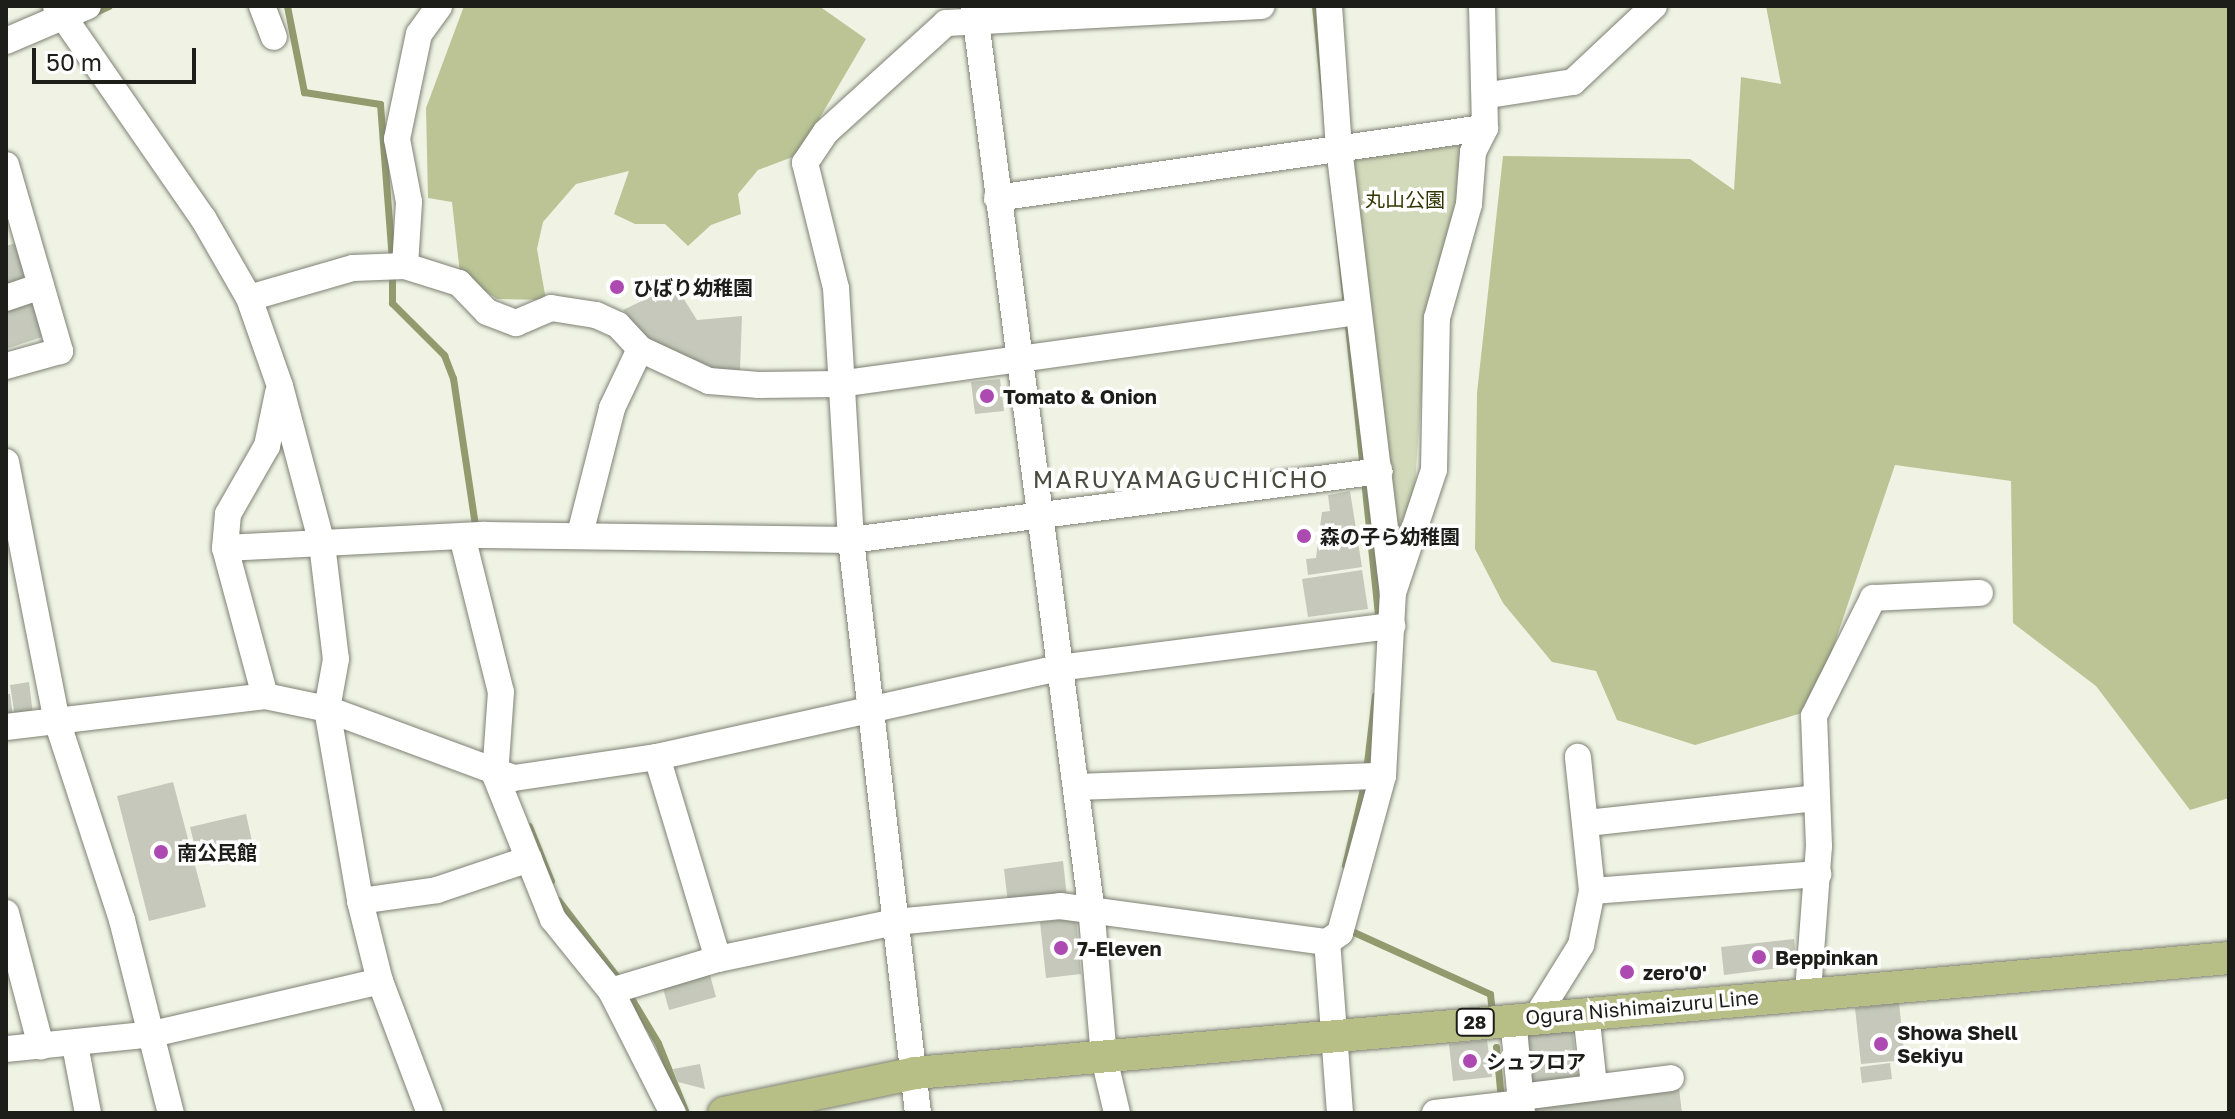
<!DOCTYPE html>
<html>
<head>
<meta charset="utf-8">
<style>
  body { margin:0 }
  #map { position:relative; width:2235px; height:1119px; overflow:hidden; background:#f0f3e4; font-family:"Golos Text","Noto Sans JP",sans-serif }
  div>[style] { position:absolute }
  .green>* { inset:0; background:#d3d9bb }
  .forest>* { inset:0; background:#bcc496 }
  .stream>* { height:7px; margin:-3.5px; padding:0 3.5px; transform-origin:3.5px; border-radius:3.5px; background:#939a6e }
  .building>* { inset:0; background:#c5c8ba }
  .roads { filter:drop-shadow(0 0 2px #7e8174) drop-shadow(0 0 2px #7e8174) }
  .minor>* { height:26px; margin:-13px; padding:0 13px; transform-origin:13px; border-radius:13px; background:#fff }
  .major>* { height:32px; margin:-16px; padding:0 16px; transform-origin:16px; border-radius:16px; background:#b8bf86 }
  .dots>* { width:22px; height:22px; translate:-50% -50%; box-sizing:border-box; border:4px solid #fff; border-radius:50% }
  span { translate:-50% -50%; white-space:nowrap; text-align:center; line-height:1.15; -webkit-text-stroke:7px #fff; paint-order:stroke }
  .shield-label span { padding:2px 6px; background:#fff; border:2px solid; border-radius:6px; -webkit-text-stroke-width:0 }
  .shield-label { font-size:18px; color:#1d1e19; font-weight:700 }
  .park-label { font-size:20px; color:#313600 }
  .poi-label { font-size:20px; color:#1d1e19; font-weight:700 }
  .left { translate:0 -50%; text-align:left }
  .street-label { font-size:20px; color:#1d1e19 }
  .quarter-label { font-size:24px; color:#4a4c41; letter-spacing:2px }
  .frame { position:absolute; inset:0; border:8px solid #1d1e19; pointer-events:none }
  .scale { position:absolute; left:32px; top:48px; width:164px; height:36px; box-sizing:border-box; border:4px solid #1d1e19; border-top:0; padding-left:10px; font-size:24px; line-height:28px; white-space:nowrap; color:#1d1e19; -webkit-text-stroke:6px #fff; paint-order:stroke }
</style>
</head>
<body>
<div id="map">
  <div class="green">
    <i style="clip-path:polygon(1467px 137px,1459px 207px,1427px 316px,1414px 498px,1395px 549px,1344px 151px)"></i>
  </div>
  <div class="forest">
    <i style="clip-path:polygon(464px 6px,819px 6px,866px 39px,798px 155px,758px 170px,738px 194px,741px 214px,711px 225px,688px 246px,665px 224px,635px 224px,614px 214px,629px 171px,576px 184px,543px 222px,537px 249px,546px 300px,497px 299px,460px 274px,452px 202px,428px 198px,426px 108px)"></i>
    <i style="clip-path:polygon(1766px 6px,2229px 6px,2229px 798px,2190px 810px,2096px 686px,2013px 623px,2011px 481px,1895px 465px,1812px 710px,1695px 745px,1617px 720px,1596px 671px,1552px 662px,1503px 603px,1475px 549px,1477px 393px,1503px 156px,1690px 159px,1734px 190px,1741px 77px,1781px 84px)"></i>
  </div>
  <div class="stream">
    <i style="left:287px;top:6px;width:88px;rotate:78.8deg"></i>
    <i style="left:304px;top:92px;width:77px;rotate:9deg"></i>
    <i style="left:380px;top:104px;width:157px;rotate:85.6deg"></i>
    <i style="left:1315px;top:6px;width:621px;rotate:84.09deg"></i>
    <i style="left:93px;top:13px;width:17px;rotate:-24deg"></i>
    <i style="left:392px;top:273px;width:30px;rotate:90deg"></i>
    <i style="left:392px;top:303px;width:74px;rotate:45deg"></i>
    <i style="left:444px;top:355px;width:25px;rotate:69deg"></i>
    <i style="left:453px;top:378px;width:156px;rotate:81.5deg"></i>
    <i style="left:1366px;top:771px;width:76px;rotate:-83.2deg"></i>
    <i style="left:529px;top:826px;width:59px;rotate:68.2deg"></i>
    <i style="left:1345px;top:865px;width:83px;rotate:-76.8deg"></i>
    <i style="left:558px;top:900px;width:103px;rotate:52.5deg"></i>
    <i style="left:1347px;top:929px;width:157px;rotate:24.4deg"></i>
    <i style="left:1490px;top:994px;width:18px;rotate:84deg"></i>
    <i style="left:628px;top:993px;width:58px;rotate:59deg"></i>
    <i style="left:658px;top:1043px;width:75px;rotate:68.2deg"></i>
    <i style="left:1496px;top:1047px;width:53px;rotate:84.6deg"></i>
  </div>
  <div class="building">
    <i style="clip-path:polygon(16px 243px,28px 281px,6px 288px,6px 246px)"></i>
    <i style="clip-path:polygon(675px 285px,697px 320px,742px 316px,740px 370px,695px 367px,650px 342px,623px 310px)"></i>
    <i style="clip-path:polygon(33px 298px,45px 336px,6px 349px,6px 306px)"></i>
    <i style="clip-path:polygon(1000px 379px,1004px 411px,975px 414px,971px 382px)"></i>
    <i style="clip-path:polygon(1350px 491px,1362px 567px,1308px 575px,1306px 559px,1316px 558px,1322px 512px,1330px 511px,1328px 495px)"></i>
    <i style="clip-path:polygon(1362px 570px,1368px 609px,1308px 617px,1302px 579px)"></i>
    <i style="clip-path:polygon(29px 682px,33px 714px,15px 717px,10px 685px)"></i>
    <i style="clip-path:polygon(6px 694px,10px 694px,13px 716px,6px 717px)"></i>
    <i style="clip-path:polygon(173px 782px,206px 907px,149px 921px,117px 796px)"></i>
    <i style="clip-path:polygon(246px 814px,253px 846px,198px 859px,190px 827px)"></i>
    <i style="clip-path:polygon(1063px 861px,1067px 897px,1008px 903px,1004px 869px)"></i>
    <i style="clip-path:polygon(1076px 918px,1081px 974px,1046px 978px,1040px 922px)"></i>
    <i style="clip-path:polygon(1794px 939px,1797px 966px,1724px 975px,1721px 947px)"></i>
    <i style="clip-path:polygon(708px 968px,716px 997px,669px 1010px,661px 981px)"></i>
    <i style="clip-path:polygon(1899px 1003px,1905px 1060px,1861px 1064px,1855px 1008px)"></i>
    <i style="clip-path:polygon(1572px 1027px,1578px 1077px,1527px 1083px,1521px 1033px)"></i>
    <i style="clip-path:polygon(1487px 1040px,1492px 1077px,1453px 1081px,1449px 1044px)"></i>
    <i style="clip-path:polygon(1890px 1063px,1892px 1079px,1862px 1083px,1860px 1067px)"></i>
    <i style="clip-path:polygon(700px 1064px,705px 1089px,678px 1082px,673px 1069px)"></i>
    <i style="clip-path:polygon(1679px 1088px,1682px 1113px,1536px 1113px,1536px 1105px)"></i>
  </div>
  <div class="roads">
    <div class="minor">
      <i style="left:56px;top:6px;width:258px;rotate:55.3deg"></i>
      <i style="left:203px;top:218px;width:92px;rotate:60.1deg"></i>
      <i style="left:249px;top:298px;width:93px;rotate:70.6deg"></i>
      <i style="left:280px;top:386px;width:163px;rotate:75.1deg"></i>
      <i style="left:322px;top:544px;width:116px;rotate:83.1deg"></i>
      <i style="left:336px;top:659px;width:51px;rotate:100.2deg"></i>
      <i style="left:327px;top:709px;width:195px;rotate:80.2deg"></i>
      <i style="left:360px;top:901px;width:82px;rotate:76deg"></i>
      <i style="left:380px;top:981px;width:141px;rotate:69.3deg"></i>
      <i style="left:262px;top:6px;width:33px;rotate:69deg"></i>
      <i style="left:974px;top:6px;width:908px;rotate:82.59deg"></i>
      <i style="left:1091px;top:906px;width:153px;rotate:85.1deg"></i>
      <i style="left:1104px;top:1058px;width:57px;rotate:76.7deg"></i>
      <i style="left:1329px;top:6px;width:142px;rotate:86deg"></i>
      <i style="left:1339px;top:148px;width:446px;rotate:83.1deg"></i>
      <i style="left:6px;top:41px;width:89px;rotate:-23.1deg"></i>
      <i style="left:1489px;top:95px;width:85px;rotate:-8.8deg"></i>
      <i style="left:1573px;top:82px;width:111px;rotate:-43.2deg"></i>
      <i style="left:6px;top:165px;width:194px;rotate:73.8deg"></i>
      <i style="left:60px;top:351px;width:56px;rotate:164.5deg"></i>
      <i style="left:997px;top:198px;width:493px;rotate:-8.2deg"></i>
      <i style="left:405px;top:266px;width:64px;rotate:-86.4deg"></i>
      <i style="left:409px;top:202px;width:64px;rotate:-100.8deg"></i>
      <i style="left:397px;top:139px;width:107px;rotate:-78.2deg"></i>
      <i style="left:419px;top:34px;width:34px;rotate:-54deg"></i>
      <i style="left:6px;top:298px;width:37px;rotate:-19deg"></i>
      <i style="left:249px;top:298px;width:108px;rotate:-16.1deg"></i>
      <i style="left:353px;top:268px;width:52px;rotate:-2.2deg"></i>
      <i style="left:405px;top:266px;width:57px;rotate:17.5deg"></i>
      <i style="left:459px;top:283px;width:40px;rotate:46deg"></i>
      <i style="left:487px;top:312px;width:31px;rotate:21deg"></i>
      <i style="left:516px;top:323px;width:38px;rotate:-23deg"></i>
      <i style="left:551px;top:308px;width:46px;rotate:8.8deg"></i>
      <i style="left:596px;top:315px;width:24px;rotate:24deg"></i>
      <i style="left:618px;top:325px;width:33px;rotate:47deg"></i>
      <i style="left:640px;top:349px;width:76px;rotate:24.9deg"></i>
      <i style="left:709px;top:381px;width:50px;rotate:4.6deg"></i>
      <i style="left:759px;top:385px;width:80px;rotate:-0.7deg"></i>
      <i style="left:839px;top:384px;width:524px;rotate:-7.9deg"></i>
      <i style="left:6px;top:462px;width:264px;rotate:78.9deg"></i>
      <i style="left:57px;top:721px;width:209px;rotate:71.9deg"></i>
      <i style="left:122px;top:920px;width:199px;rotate:75.8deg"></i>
      <i style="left:580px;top:534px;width:130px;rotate:-75.7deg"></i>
      <i style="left:612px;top:408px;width:65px;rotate:-64.6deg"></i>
      <i style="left:462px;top:536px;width:161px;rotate:76deg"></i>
      <i style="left:501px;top:692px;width:83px;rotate:94.1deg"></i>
      <i style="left:495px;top:775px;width:155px;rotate:68.1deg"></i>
      <i style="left:553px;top:919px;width:92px;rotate:51.1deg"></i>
      <i style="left:611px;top:991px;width:137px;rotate:63.1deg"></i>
      <i style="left:225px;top:548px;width:260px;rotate:-2.9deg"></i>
      <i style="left:485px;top:535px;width:366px;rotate:0.8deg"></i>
      <i style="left:851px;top:540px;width:533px;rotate:-7.43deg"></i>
      <i style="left:265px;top:696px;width:153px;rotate:-105.1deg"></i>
      <i style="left:225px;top:548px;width:34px;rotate:-85deg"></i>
      <i style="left:228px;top:514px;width:78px;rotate:-60.2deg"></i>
      <i style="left:267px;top:446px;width:54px;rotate:-78.3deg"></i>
      <i style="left:6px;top:727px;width:261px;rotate:-6.8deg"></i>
      <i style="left:265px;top:696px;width:63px;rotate:11.8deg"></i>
      <i style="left:327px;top:709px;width:199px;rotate:20.3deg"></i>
      <i style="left:514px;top:778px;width:145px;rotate:-8.4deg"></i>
      <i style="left:657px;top:757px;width:411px;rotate:-12.5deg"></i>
      <i style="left:1058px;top:668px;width:337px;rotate:-7.2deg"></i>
      <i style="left:657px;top:757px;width:211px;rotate:73.2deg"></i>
      <i style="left:1076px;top:787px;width:307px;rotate:-2.1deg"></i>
      <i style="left:1587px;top:823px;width:230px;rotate:-6.2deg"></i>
      <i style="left:1592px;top:891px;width:227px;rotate:-4.3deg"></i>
      <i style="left:360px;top:901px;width:78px;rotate:-8.1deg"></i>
      <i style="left:437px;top:890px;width:97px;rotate:-18.6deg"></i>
      <i style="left:6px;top:913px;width:138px;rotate:75.3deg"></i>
      <i style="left:611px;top:991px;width:112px;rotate:-16.7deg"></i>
      <i style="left:718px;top:959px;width:181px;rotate:-11.8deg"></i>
      <i style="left:895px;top:922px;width:166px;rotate:-5.5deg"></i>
      <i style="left:1060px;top:906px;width:269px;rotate:7.7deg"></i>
      <i style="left:1808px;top:992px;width:146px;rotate:-85.7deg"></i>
      <i style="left:1819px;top:846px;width:130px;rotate:-92.2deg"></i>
      <i style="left:1814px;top:716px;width:132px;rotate:-63.4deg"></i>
      <i style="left:1873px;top:598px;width:107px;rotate:-2.7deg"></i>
      <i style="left:1586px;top:1012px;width:74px;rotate:83.8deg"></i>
      <i style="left:1537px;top:1016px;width:84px;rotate:-58.2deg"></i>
      <i style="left:1581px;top:945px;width:55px;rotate:-78.5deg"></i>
      <i style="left:1592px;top:891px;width:135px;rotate:-96deg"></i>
      <i style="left:1513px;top:1018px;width:95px;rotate:84.6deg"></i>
      <i style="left:75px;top:1045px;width:69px;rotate:79.2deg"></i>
      <i style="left:6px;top:1049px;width:148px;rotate:-5.8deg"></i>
      <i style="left:153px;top:1034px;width:233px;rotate:-13.1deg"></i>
      <i style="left:1521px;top:1097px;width:151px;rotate:-7.2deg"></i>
      <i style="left:918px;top:1113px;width:577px;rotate:-96.67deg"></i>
      <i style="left:851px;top:540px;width:252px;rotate:-93.4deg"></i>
      <i style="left:836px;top:288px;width:129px;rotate:-103.9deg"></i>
      <i style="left:805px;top:163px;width:37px;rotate:-56deg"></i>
      <i style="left:826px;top:132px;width:162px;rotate:-42.2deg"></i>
      <i style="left:946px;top:23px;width:316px;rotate:-3.1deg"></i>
      <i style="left:1340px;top:1113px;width:171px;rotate:-94.3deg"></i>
      <i style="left:1327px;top:942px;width:16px;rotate:-35deg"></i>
      <i style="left:1340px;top:933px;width:163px;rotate:-74.7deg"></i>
      <i style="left:1383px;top:776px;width:183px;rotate:-86.9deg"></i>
      <i style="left:1393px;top:593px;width:130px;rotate:-71.6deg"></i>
      <i style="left:1434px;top:470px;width:152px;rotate:-88.9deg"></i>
      <i style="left:1437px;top:318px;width:118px;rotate:-74.3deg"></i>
      <i style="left:1469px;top:204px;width:52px;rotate:-85.6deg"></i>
      <i style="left:1473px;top:152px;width:27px;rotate:-63deg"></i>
      <i style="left:1485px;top:128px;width:122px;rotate:-91.4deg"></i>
      <i style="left:1435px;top:1113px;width:87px;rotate:-6.6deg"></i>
    </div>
    <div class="major">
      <i style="left:724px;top:1113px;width:195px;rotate:-11.8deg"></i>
      <i style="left:915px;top:1073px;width:1319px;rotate:-5deg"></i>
    </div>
  </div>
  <div class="dots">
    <i style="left:617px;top:287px;background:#ac4ab1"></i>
    <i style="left:987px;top:396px;background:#ac4ab1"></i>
    <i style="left:1304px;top:536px;background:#ac4ab1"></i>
    <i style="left:161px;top:852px;background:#ac4ab1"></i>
    <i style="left:1061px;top:948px;background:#ac4ab1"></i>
    <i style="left:1759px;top:957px;background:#ac4ab1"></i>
    <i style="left:1627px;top:972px;background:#ac4ab1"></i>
    <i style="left:1881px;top:1044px;background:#ac4ab1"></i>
    <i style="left:1470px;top:1061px;background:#ac4ab1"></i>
  </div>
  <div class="shield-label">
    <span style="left:1475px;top:1022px">28</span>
  </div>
  <div class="park-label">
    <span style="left:1405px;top:199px">丸山公園</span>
  </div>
  <div class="poi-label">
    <span class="left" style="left:633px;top:287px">ひばり幼稚園</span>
    <span class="left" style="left:1003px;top:396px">Tomato &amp; Onion</span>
    <span class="left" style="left:1320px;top:536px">森の子ら幼稚園</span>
    <span class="left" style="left:177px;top:852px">南公民館</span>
    <span class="left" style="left:1077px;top:948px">7-Eleven</span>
    <span class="left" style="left:1775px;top:957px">Beppinkan</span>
    <span class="left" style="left:1643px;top:972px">zero'0'</span>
    <span class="left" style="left:1897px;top:1044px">Showa Shell<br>Sekiyu</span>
    <span class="left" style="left:1486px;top:1061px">シュフロア</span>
  </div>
  <div class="street-label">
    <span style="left:1642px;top:1007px;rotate:-5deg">Ogura Nishimaizuru Line</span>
  </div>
  <div class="quarter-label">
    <span style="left:1181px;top:479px">MARUYAMAGUCHICHO</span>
  </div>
  <div class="frame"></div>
  <div class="scale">50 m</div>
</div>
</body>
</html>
